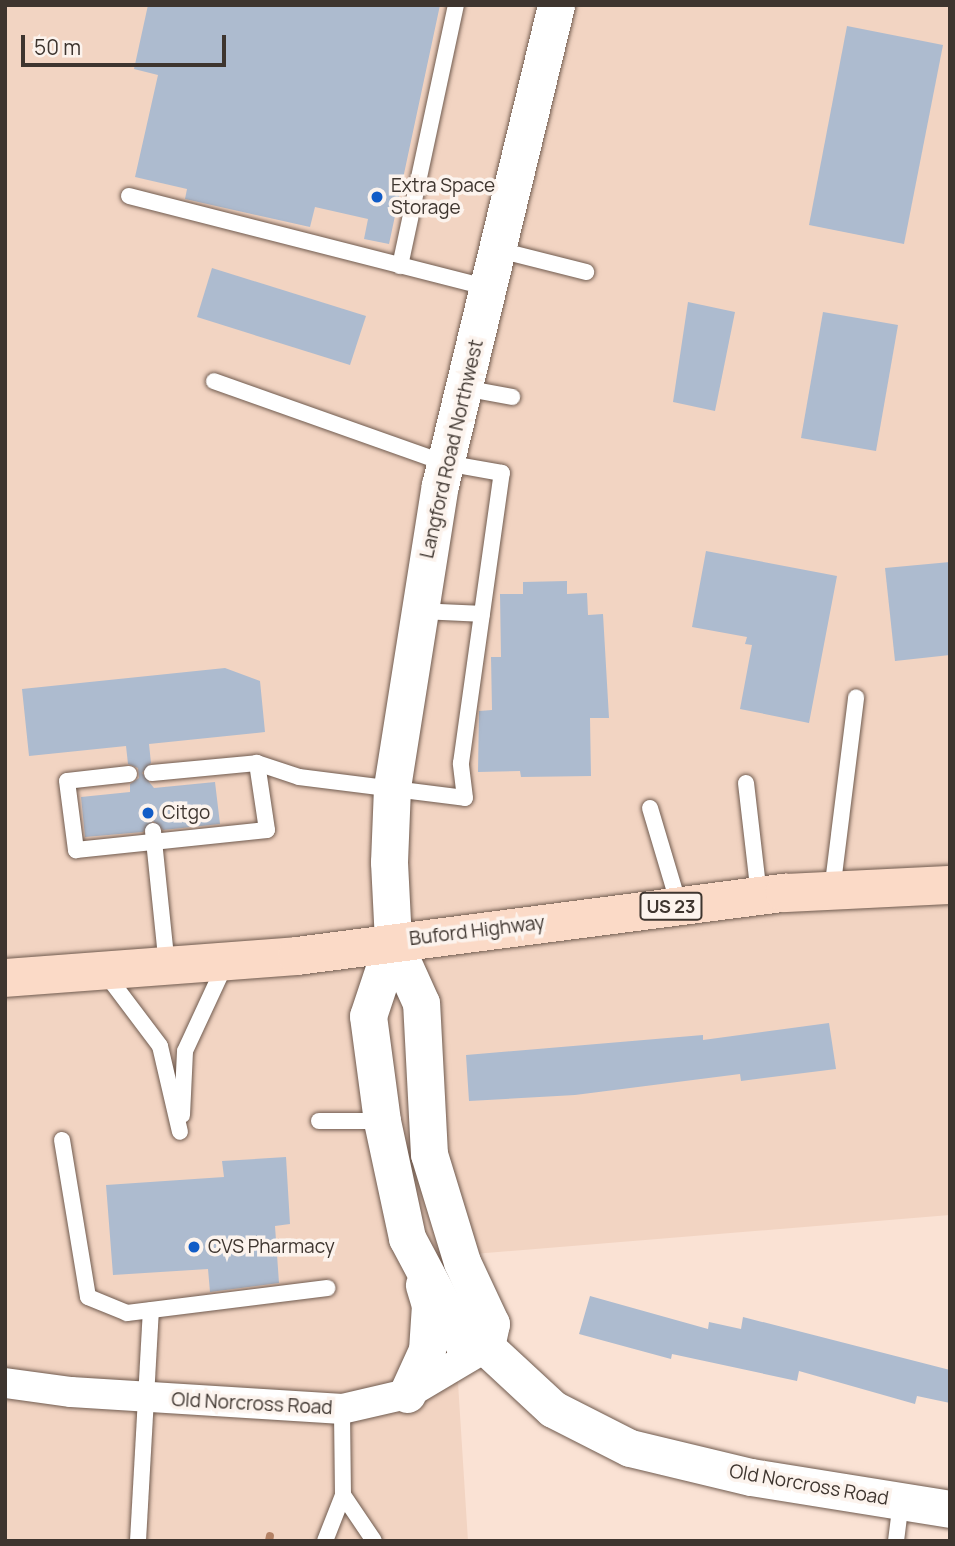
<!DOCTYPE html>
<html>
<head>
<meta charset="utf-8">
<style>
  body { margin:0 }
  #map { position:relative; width:955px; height:1546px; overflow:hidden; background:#fae2d4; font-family:Manrope,sans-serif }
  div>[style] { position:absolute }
  .built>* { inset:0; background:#f2d4c2 }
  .stream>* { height:8px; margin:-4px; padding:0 4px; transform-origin:4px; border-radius:4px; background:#b48265 }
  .building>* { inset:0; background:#adbbcf }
  .roads { filter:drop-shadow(0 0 2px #705b4f) drop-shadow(0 0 2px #705b4f) }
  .service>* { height:16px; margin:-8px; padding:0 8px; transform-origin:8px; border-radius:8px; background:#fff }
  .minor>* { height:30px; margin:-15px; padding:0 15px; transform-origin:15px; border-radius:15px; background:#fff }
  .tertiary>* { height:37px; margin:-18.5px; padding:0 18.5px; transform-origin:18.5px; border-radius:18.5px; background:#fff }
  .primary>* { height:38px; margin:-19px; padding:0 19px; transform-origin:19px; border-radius:19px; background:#fbdac7 }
  .dots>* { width:19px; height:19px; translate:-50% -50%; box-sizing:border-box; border:4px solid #fcf3ed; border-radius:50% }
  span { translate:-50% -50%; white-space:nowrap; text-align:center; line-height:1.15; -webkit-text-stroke:7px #fcf3ed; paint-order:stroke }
  .shield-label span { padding:2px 5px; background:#fcf3ed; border:2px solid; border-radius:5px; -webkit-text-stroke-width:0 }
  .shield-label { font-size:18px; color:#3e352f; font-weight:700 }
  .poi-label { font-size:19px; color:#3e352f }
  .left { translate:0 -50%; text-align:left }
  .street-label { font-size:19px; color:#3e352f }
  .frame { position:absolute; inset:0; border:7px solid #3e352f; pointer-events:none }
  .scale { position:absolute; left:21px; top:35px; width:205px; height:32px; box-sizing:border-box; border:4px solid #3e352f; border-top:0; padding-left:9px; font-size:21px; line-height:24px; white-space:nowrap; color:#3e352f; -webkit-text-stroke:5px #fcf3ed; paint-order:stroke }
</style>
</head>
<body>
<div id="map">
  <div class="built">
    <i style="clip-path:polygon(5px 5px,950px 5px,950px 1215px,450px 1256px,468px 1541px,5px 1541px)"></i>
  </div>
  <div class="stream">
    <i style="left:269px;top:1541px;width:5px;rotate:-79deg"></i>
  </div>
  <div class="building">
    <i style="clip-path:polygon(148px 5px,440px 5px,389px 244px,364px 239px,368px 219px,315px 207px,310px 227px,185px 199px,187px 189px,135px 177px,158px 75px,134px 69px)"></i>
    <i style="clip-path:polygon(847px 26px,943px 45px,904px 244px,809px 225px)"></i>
    <i style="clip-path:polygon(212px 268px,366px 316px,350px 365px,197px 317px)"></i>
    <i style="clip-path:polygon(688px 302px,735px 312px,715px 411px,673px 402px)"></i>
    <i style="clip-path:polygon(823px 312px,898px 325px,876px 451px,801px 438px)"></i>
    <i style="clip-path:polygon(706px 551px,837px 576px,809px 723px,740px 709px,752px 645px,745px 644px,747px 637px,692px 627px)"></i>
    <i style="clip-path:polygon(950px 562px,950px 655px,895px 661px,885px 568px)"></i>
    <i style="clip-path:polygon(567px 581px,567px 594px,587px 593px,588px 615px,603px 614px,609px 718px,590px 718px,591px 776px,521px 777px,520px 771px,478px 772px,479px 711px,492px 710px,491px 657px,501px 657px,500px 594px,523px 594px,523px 582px)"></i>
    <i style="clip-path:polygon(225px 668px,260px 681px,265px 732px,149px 744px,151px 763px,142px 773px,154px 788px,215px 782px,220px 824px,163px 830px,153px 821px,143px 832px,85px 837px,81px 797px,130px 792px,130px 784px,139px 778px,138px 768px,128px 764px,126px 746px,29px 756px,22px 689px)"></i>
    <i style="clip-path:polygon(829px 1023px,836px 1069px,741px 1081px,740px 1074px,575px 1095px,469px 1101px,466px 1055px,703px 1035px,703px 1040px)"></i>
    <i style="clip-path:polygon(286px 1157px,290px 1224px,275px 1226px,279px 1283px,210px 1292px,208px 1269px,113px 1275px,106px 1185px,224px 1177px,222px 1161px)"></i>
    <i style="clip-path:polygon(590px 1296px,708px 1329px,709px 1322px,741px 1329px,743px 1317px,950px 1370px,950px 1403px,917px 1396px,915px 1404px,799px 1371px,797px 1381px,672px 1354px,671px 1359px,579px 1334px)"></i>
  </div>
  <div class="roads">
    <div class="service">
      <i style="left:129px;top:196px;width:372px;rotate:14.3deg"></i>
      <i style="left:499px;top:250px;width:90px;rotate:14.2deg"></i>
      <i style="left:400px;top:266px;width:267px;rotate:-77.9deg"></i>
      <i style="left:464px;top:388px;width:49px;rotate:10.6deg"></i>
      <i style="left:419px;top:611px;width:63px;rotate:2.7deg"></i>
      <i style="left:152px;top:773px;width:105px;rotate:-5.4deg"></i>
      <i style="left:257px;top:763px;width:44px;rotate:18.4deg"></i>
      <i style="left:299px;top:777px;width:167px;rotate:7.2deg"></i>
      <i style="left:465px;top:798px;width:35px;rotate:-97deg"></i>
      <i style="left:461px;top:763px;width:293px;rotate:-82deg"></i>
      <i style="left:502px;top:473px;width:58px;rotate:-170deg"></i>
      <i style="left:445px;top:463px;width:245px;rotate:-160.5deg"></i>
      <i style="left:129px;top:774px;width:62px;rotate:173.6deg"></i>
      <i style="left:67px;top:781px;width:70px;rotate:82.6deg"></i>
      <i style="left:76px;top:850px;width:192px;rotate:-6deg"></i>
      <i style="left:267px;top:830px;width:68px;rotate:-98.5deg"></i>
      <i style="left:746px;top:783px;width:114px;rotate:83.4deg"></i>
      <i style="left:650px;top:808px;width:101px;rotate:73.4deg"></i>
      <i style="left:153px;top:831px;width:136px;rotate:84.1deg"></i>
      <i style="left:832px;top:891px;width:195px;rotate:-82.9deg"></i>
      <i style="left:105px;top:973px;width:91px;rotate:53deg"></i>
      <i style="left:160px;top:1046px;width:88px;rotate:76.9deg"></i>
      <i style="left:182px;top:1115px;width:64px;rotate:-87.3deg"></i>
      <i style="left:185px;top:1051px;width:95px;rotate:-65.1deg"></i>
      <i style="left:319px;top:1121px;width:63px"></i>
      <i style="left:62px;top:1140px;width:159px;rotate:80.6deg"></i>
      <i style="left:88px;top:1297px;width:42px;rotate:22.3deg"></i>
      <i style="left:127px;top:1313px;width:202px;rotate:-7.1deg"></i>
      <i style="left:343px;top:1495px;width:55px;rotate:56deg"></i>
      <i style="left:138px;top:1541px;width:231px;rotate:-86.8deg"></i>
      <i style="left:325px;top:1541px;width:49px;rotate:-68.6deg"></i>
      <i style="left:343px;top:1495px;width:86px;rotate:-90.7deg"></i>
      <i style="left:896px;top:1541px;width:40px;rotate:-82.9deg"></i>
    </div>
    <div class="minor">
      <i style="left:5px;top:1383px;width:67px;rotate:7.8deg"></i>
      <i style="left:71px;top:1392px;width:272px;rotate:3.6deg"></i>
      <i style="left:342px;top:1409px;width:67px;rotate:-13deg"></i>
      <i style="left:407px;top:1394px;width:92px;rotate:-30.7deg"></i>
    </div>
    <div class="tertiary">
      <i style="left:393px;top:941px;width:79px;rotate:108.4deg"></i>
      <i style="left:368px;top:1016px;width:106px;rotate:82.4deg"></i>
      <i style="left:382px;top:1121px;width:120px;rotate:77.9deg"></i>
      <i style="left:407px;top:1238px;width:121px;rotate:62deg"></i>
      <i style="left:464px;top:1345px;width:22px;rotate:5deg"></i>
      <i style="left:486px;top:1347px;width:24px;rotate:-78deg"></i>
      <i style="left:491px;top:1324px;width:68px;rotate:-115.1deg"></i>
      <i style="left:462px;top:1262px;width:113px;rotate:-107deg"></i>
      <i style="left:429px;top:1154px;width:151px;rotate:-93deg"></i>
      <i style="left:421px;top:1003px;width:68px;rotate:-114.3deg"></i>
      <i style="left:393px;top:941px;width:79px;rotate:-92.9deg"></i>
      <i style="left:389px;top:862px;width:75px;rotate:-87.7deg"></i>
      <i style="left:392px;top:787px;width:306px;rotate:-81deg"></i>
      <i style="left:440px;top:485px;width:494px;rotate:-76.4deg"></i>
      <i style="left:486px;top:1347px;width:91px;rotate:42.8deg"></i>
      <i style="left:553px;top:1409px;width:86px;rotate:26.9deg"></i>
      <i style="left:630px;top:1448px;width:124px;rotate:13.5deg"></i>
      <i style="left:751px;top:1477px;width:202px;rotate:9.1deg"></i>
      <i style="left:407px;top:1394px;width:48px;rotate:-65.6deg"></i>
      <i style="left:427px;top:1350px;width:45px;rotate:-86.2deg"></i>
      <i style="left:430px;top:1305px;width:21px;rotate:-107deg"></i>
    </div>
    <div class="primary">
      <i style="left:5px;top:978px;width:293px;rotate:-4.3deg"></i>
      <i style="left:297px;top:956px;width:492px;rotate:-7.4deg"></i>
      <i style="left:785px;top:893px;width:165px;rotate:-2.8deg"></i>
    </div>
  </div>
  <div class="dots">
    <i style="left:377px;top:197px;background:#115cc7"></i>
    <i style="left:148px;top:813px;background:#115cc7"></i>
    <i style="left:194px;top:1247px;background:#115cc7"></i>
  </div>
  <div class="shield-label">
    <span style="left:671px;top:906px">US 23</span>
  </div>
  <div class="poi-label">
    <span class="left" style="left:391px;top:197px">Extra Space<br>Storage</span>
    <span class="left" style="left:162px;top:813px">Citgo</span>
    <span class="left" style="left:208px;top:1247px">CVS Pharmacy</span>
  </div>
  <div class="street-label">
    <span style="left:452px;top:449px;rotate:-77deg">Langford Road Northwest</span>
    <span style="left:477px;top:931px;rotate:-7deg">Buford Highway</span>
    <span style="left:252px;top:1404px;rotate:3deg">Old Norcross Road</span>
    <span style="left:809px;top:1485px;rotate:10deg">Old Norcross Road</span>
  </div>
  <div class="frame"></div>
  <div class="scale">50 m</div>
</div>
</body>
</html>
